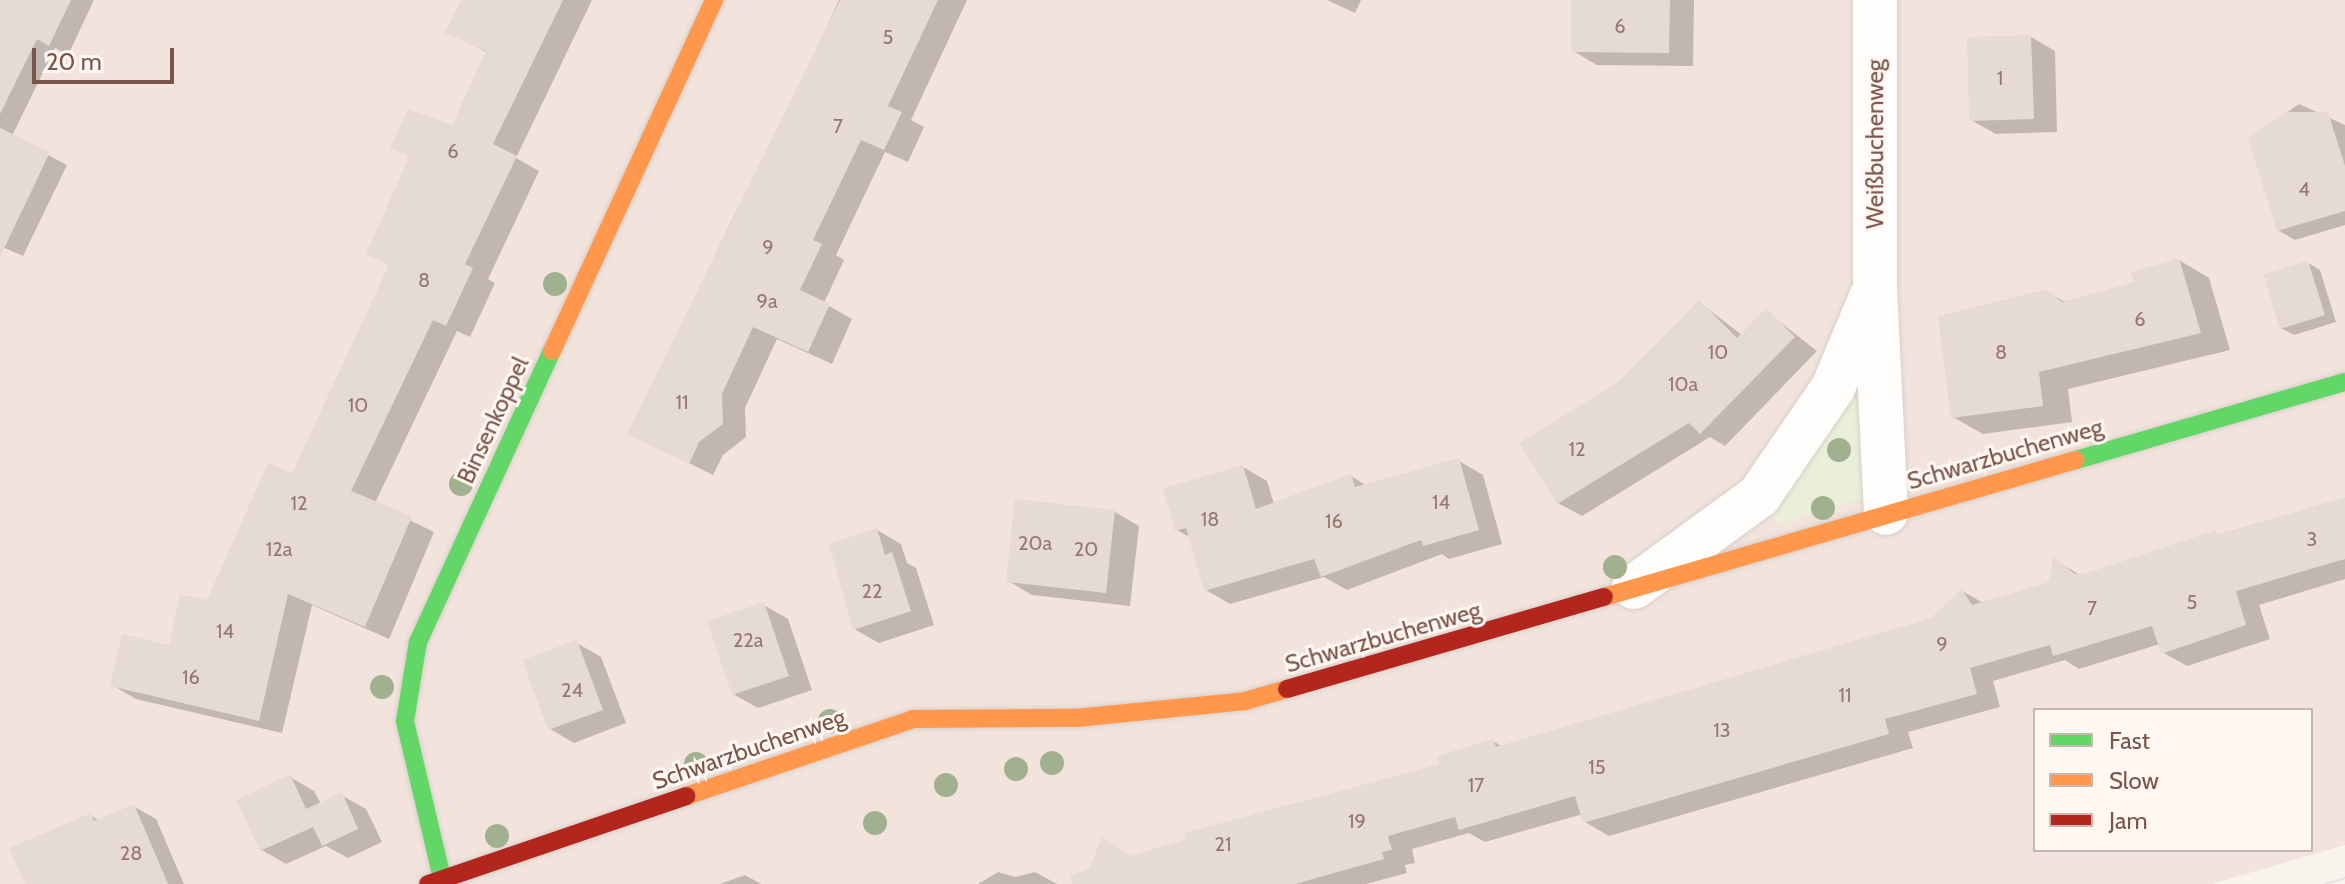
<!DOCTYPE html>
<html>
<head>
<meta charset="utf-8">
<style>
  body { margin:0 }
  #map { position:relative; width:2345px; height:884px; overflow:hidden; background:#f9f3ee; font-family:Cabin,sans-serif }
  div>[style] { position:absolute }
  .residential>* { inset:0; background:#f2e4dc }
  .green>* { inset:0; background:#e9efd9 }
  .shadow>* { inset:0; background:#0003 }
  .building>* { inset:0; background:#e6dad5 }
  .roads { filter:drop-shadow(0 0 2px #d8cfca) drop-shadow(0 0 2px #d8cfca) }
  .street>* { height:44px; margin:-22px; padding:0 22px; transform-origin:22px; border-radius:22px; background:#fefdfc }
  .fast>* { height:18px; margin:-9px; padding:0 9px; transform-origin:9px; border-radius:9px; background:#63d668 }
  .slow>* { height:18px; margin:-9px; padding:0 9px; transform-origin:9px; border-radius:9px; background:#ff974d }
  .jam>* { height:18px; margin:-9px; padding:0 9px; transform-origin:9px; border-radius:9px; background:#b3261e }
  .tram>* { height:2px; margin:-1px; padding:0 1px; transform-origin:1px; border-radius:1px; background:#e5e3e6 }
  .trees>* { width:24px; height:24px; margin:-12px; border-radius:50%; background:#a1b08e }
  span { translate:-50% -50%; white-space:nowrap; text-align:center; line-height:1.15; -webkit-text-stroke:6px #fff7f1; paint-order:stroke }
  .number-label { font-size:20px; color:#977870 }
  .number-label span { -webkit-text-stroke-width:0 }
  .street-label { font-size:24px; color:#7a554b }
  .legend { position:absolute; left:2033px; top:708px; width:280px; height:144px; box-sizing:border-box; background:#fff7f1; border:2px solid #cab6af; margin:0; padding:10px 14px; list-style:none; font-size:24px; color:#7a554b }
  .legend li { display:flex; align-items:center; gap:16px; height:40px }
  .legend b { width:40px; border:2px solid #cab6af }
  .scale { position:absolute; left:32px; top:48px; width:142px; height:36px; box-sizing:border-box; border:4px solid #7a554b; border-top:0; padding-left:10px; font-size:24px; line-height:28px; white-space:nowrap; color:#7a554b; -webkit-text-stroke:6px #fff7f1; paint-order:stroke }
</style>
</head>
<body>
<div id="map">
  <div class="residential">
    <i style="clip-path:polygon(evenodd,0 0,2345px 0,2345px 845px,2212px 884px,0 884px,0 0,2035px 710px,2311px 710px,2311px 850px,2035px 850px,2035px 710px)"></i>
  </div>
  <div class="green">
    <i style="clip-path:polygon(1847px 398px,1862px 400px,1873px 496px,1781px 523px,1771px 517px,1770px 506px)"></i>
  </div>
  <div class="shadow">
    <i style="clip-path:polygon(0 0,94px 0,68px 55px,55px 48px,12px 136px,67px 165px,23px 256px,0 246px)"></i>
    <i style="clip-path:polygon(463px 0,592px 0,516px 158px,539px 171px,488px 279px,495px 283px,470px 337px,457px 331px,375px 503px,434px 532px,389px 639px,312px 605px,282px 733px,136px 699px,112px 685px,170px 647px,209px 602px,293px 476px,391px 266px,368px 253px,453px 127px,488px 53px,448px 32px)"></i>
    <i style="clip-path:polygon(839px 0,967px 0,911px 120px,924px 127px,908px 162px,885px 152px,836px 255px,844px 260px,824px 303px,852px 319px,832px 364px,777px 339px,745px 408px,746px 437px,723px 455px,713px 475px,630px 434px,738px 207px,744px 210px)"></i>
    <i style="clip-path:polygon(1327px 0,1361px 0,1355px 13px)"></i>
    <i style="clip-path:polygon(1573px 0,1694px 0,1693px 66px,1597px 65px,1573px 51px)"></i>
    <i style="clip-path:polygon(2031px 37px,2055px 51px,2057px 132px,1996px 134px,1971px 120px)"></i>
    <i style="clip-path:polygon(2299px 104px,2345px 125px,2345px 225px,2295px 240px,2278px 230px,2250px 139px)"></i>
    <i style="clip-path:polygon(2179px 260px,2209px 278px,2230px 350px,2068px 389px,2072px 422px,1983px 434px,1953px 417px,2046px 291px,2067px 303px,2137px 283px)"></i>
    <i style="clip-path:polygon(2308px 263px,2320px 270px,2336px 322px,2294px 335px,2281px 328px)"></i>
    <i style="clip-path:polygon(1699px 302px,1742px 335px,1766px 311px,1817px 351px,1725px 446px,1710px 437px,1582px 516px,1558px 503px)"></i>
    <i style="clip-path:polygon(1459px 461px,1483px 475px,1502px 544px,1449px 559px,1442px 554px,1347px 590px,1324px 577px,1230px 604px,1206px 590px,1191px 538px,1177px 530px,1243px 467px,1267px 481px,1274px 504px,1351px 476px,1367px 486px)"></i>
    <i style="clip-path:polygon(2345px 498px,2345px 579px,2259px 605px,2270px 639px,2187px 666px,2162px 652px,2160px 644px,2079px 669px,2065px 660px,1993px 681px,2000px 707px,1908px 732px,1913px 748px,1609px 836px,1585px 822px,1583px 814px,1485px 842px,1469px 833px,1412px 849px,1415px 863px,1405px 865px,1407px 873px,1366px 884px,1086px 884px,1133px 858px,1442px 765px,1493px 741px,1503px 747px,1932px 620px,1962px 591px,1985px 604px,2051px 584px,2055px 560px,2080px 575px)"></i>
    <i style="clip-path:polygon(1115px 512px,1139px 526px,1130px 606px,1032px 595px,1008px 581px)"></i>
    <i style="clip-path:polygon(877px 530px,901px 544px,907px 563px,916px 568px,934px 625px,879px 643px,854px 629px)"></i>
    <i style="clip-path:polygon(764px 605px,788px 619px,812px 690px,758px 708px,733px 694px)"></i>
    <i style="clip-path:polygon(577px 643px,601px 657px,626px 723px,574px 743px,550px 729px)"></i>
    <i style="clip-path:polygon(290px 777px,314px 791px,321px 804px,341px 795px,366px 809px,382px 842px,348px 858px,326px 846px,286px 864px,262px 850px)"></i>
    <i style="clip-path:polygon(133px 806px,156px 819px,184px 884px,27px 884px,90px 815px,100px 821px)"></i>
    <i style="clip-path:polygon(998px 872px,1015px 877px,1035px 872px,1057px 884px,978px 884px)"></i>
    <i style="clip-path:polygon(745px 875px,761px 884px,720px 884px)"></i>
  </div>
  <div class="building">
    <i style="clip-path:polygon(0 0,71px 0,49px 46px,37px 39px,0 114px)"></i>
    <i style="clip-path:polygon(461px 0,563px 0,493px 144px,517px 156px,465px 264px,473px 268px,446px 326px,433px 320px,351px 491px,412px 516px,365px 627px,288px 594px,259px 721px,110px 686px,122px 634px,169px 645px,180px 594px,207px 600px,268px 463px,292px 473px,389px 265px,366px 254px,407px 162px,407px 155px,390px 148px,408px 109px,452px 125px,486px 51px,445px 33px)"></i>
    <i style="clip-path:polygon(840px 0,938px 0,888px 106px,902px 112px,884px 150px,861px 140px,813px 240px,822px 244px,800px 290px,830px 304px,808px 352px,753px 327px,722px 394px,723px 424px,699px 442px,689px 464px,627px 434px)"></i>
    <i style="clip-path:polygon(1571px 0,1670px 0,1669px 53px,1571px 52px)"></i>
    <i style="clip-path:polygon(2031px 35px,2034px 119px,1969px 121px,1967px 37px)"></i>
    <i style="clip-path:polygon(2285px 112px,2328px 112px,2345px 166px,2345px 211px,2277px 231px,2248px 138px)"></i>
    <i style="clip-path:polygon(0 128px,50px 152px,0 257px)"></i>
    <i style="clip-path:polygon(2179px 258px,2201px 333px,2039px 372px,2043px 406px,1951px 418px,1938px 316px,2047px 289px,2062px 302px,2134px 282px,2131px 272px)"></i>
    <i style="clip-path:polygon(2308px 261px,2325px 315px,2280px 329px,2263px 274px)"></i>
    <i style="clip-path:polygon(1699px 300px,1737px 338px,1766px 308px,1795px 337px,1700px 434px,1689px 423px,1557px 504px,1519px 443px,1617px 383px)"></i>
    <i style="clip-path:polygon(1459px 458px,1479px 530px,1423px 546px,1421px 540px,1321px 577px,1314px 559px,1204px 591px,1186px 528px,1175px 531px,1163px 488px,1243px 465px,1256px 509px,1351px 474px,1355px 487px)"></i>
    <i style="clip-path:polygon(2345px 497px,2345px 559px,2236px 591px,2246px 625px,2161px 654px,2152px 626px,2053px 656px,2050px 645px,1970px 668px,1977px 694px,1885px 719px,1889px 734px,1583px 823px,1575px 796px,1459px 830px,1455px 817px,1388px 836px,1392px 850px,1382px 852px,1384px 859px,1295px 884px,1072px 884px,1070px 875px,1089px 869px,1102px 837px,1131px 856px,1186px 839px,1185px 833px,1439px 764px,1437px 756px,1493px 739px,1496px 747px,1931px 618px,1962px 589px,1972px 605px,2049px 582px,2053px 557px,2075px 574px,2090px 572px,2216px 530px,2218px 535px)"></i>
    <i style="clip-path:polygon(1015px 499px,1115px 510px,1106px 593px,1006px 582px)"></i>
    <i style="clip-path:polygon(877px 528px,885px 555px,892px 552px,911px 611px,853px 630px,829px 544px)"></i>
    <i style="clip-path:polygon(764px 602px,789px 676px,732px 695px,707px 621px)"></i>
    <i style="clip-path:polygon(577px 640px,603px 710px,548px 730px,522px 660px)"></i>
    <i style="clip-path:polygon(290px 774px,306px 809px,342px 792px,358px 829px,322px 846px,313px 827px,260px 851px,236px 800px)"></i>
    <i style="clip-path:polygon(134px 804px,168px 884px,25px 884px,9px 848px,91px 813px,94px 821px)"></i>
  </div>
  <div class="roads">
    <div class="street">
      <i style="left:1875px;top:0;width:288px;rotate:90deg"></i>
      <i style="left:1875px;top:288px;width:225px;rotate:87.2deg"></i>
      <i style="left:1634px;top:587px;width:155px;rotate:-36.1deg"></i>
      <i style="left:1759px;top:496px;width:131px;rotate:-55.6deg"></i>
      <i style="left:1833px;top:388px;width:99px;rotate:-67.3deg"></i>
    </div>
    <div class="fast">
      <i style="left:2076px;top:460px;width:280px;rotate:-16.2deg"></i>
      <i style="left:442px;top:878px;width:161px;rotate:-103.3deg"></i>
      <i style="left:405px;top:721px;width:80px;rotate:-80.7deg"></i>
      <i style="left:418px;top:642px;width:320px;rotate:-65.3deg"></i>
    </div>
    <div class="slow">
      <i style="left:552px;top:351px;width:387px;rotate:-65.2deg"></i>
      <i style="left:1604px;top:597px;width:491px;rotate:-16.2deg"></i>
      <i style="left:686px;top:796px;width:240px;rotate:-18.7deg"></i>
      <i style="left:913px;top:719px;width:163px;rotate:-0.4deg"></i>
      <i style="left:1076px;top:718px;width:170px;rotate:-5.7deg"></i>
      <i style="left:1245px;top:701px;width:44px;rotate:-15.9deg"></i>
    </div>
    <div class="jam">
      <i style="left:1287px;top:689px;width:330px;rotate:-16.2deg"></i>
      <i style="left:428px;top:884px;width:273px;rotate:-18.8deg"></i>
    </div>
  </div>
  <div class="tram">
    <i style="left:2326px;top:884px;width:20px;rotate:-18deg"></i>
  </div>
  <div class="trees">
    <i style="left:555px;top:284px"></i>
    <i style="left:1839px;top:450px"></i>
    <i style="left:461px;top:484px"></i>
    <i style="left:1823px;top:508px"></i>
    <i style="left:1615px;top:567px"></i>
    <i style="left:382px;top:687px"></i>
    <i style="left:830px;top:721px"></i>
    <i style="left:1052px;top:763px"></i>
    <i style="left:696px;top:764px"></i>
    <i style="left:1016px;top:769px"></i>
    <i style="left:946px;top:785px"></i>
    <i style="left:875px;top:823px"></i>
    <i style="left:497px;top:836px"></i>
  </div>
  <div class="number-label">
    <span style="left:1620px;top:26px">6</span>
    <span style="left:888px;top:37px">5</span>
    <span style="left:2000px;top:78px">1</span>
    <span style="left:838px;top:126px">7</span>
    <span style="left:453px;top:151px">6</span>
    <span style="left:2304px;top:189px">4</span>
    <span style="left:768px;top:247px">9</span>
    <span style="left:424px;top:280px">8</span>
    <span style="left:767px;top:301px">9a</span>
    <span style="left:2140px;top:319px">6</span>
    <span style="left:1718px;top:352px">10</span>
    <span style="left:2001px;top:352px">8</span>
    <span style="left:1683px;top:384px">10a</span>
    <span style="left:682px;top:402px">11</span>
    <span style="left:358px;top:405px">10</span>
    <span style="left:1577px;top:449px">12</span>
    <span style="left:1441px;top:502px">14</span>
    <span style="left:299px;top:503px">12</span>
    <span style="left:1210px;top:519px">18</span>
    <span style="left:1334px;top:521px">16</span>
    <span style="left:2312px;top:539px">3</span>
    <span style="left:1035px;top:543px">20a</span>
    <span style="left:279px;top:549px">12a</span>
    <span style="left:1086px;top:549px">20</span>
    <span style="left:872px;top:591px">22</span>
    <span style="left:2192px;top:602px">5</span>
    <span style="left:2092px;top:608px">7</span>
    <span style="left:225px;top:631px">14</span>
    <span style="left:748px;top:640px">22a</span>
    <span style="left:1942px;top:644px">9</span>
    <span style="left:191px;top:677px">16</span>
    <span style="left:572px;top:690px">24</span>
    <span style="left:1845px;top:695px">11</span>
    <span style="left:1722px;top:730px">13</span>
    <span style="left:1597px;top:767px">15</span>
    <span style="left:1476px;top:785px">17</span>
    <span style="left:1357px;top:821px">19</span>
    <span style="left:1223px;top:844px">21</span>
    <span style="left:131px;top:853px">28</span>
  </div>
  <div class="street-label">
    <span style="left:1875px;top:144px;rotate:-90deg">Weißbuchenweg</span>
    <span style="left:493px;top:420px;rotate:-65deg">Binsenkoppel</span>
    <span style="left:2005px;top:454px;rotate:-16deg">Schwarzbuchenweg</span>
    <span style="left:1383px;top:637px;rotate:-16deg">Schwarzbuchenweg</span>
    <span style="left:749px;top:749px;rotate:-19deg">Schwarzbuchenweg</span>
  </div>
  <ul class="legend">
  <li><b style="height:10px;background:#63d668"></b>Fast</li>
  <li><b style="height:10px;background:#ff974d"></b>Slow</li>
  <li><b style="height:10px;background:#b3261e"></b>Jam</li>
  </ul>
  <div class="scale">20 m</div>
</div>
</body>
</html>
